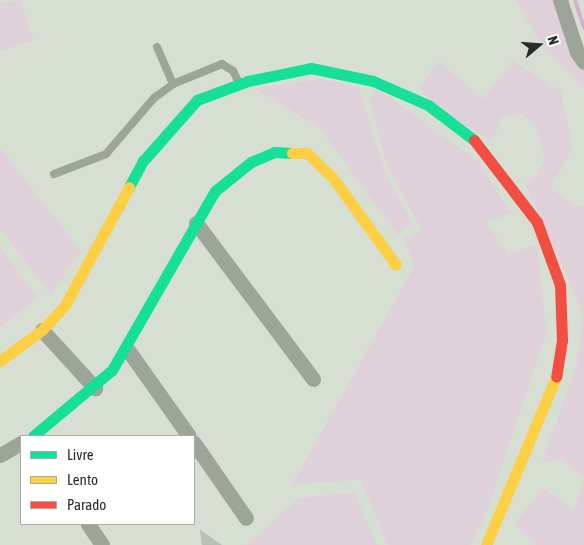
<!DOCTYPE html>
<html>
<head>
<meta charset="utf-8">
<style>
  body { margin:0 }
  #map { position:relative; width:584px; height:545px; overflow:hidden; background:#d6dfd2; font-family:"Asap Condensed",sans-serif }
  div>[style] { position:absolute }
  .green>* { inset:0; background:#dfd1da }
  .stream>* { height:4px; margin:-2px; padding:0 2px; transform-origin:2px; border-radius:2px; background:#d2b2ca }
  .building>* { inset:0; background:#b8bfb4 }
  .lane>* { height:8px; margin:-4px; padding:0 4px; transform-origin:4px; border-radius:4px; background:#9da598 }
  .street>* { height:15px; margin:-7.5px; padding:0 7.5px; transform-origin:7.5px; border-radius:7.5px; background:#9da598 }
  .fast>* { height:11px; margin:-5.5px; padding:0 5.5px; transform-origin:5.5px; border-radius:5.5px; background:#16e098 }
  .slow>* { height:11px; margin:-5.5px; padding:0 5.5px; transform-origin:5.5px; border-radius:5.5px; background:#ffcf43 }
  .jam>* { height:11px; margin:-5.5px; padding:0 5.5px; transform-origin:5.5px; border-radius:5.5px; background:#f24e42 }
  span { translate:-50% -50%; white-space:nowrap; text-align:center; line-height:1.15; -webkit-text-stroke:4px #fff; paint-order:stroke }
  .legend { position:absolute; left:20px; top:435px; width:175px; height:90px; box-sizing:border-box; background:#fff; border:1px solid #a9aba8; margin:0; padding:6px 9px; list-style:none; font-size:15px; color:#282e25 }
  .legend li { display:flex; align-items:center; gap:10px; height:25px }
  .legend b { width:25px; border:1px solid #a9aba8 }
  .north { position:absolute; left:514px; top:20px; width:50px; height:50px; -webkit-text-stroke:4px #fff; paint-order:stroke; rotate:72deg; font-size:14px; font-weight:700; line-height:20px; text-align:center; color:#282e25 }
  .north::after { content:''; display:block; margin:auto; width:18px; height:22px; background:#282e25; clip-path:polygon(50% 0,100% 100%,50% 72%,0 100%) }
</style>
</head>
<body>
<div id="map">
  <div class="green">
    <i style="clip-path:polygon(20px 0,33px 40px,0 51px,0 3px)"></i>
    <i style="clip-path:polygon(516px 0,553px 0,584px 49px,584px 89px,545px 49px)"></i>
    <i style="clip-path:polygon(439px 61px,483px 99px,513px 61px,561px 91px,572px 149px,550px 188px,572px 204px,584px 207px,584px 478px,563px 459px,542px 462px,577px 364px,583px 313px,525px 183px,537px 176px,545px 159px,536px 128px,522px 114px,502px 117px,492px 140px,443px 113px,419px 88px)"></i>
    <i style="clip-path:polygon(322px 79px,359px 88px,384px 170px,412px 223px,398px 235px,319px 127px,254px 88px)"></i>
    <i style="clip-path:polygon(378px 89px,478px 161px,511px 213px,486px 222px,508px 254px,537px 245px,546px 333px,488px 508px,471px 545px,388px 545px,360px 479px,292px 485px,414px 267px,404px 238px,422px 230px,387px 165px,369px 98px)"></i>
    <i style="clip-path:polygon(0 148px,81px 251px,51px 295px,0 228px)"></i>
    <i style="clip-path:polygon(0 246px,37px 298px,0 327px)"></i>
    <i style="clip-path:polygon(584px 480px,584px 545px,536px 545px,515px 524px,543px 488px,574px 511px)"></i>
    <i style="clip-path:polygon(354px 493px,377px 545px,247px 545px,299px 498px)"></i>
  </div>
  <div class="stream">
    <i style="left:575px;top:0;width:29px;rotate:72deg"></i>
  </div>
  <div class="building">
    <i style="clip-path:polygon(200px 530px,222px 545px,202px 545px)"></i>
  </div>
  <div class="lane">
    <i style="left:157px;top:47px;width:40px;rotate:66.6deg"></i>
    <i style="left:54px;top:174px;width:56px;rotate:-21deg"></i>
    <i style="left:106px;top:154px;width:74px;rotate:-49.4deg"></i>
    <i style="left:154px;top:98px;width:24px;rotate:-36deg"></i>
    <i style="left:173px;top:84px;width:53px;rotate:-22.2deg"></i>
    <i style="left:222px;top:64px;width:13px;rotate:32deg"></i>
    <i style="left:233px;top:71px;width:13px;rotate:63deg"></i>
  </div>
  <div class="street">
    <i style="left:560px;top:0;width:55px;rotate:71.9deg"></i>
    <i style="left:577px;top:52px;width:12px;rotate:55deg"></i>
    <i style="left:196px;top:223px;width:195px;rotate:53.1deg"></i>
    <i style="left:42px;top:330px;width:79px;rotate:47.6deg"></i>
    <i style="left:128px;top:350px;width:105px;rotate:54.7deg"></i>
    <i style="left:194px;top:443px;width:91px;rotate:55.3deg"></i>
    <i style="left:0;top:455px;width:24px;rotate:-30deg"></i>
    <i style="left:88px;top:524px;width:25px;rotate:56deg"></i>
  </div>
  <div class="fast">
    <i style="left:129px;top:187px;width:30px;rotate:-62deg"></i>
    <i style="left:143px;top:161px;width:81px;rotate:-48.5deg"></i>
    <i style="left:197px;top:100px;width:54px;rotate:-20.4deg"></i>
    <i style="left:248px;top:81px;width:64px;rotate:-11.7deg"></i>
    <i style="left:311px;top:68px;width:63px;rotate:11.8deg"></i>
    <i style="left:373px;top:81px;width:60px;rotate:23.6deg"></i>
    <i style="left:428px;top:105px;width:58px;rotate:37.3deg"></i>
    <i style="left:33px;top:436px;width:103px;rotate:-39.9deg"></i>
    <i style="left:112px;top:370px;width:207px;rotate:-60.1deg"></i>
    <i style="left:215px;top:191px;width:46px;rotate:-38.9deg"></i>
    <i style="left:251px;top:162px;width:25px;rotate:-23deg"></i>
    <i style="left:274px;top:152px;width:18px;rotate:3deg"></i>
  </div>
  <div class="slow">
    <i style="left:292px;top:153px;width:15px"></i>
    <i style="left:307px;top:153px;width:36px;rotate:44deg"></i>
    <i style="left:333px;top:178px;width:107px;rotate:54.1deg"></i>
    <i style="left:0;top:361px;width:52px;rotate:-36.4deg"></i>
    <i style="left:42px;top:330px;width:34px;rotate:-47deg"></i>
    <i style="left:65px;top:305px;width:134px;rotate:-61.5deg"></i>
    <i style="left:486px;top:545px;width:182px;rotate:-67.4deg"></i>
  </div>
  <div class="jam">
    <i style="left:474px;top:140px;width:103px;rotate:52.5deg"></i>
    <i style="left:537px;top:222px;width:67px;rotate:69.9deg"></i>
    <i style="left:560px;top:285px;width:55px;rotate:87.9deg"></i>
    <i style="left:562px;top:340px;width:37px;rotate:99deg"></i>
  </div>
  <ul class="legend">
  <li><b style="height:6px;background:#16e098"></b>Livre</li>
  <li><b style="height:6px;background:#ffcf43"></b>Lento</li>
  <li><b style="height:6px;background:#f24e42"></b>Parado</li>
  </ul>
  <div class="north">N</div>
</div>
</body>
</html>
